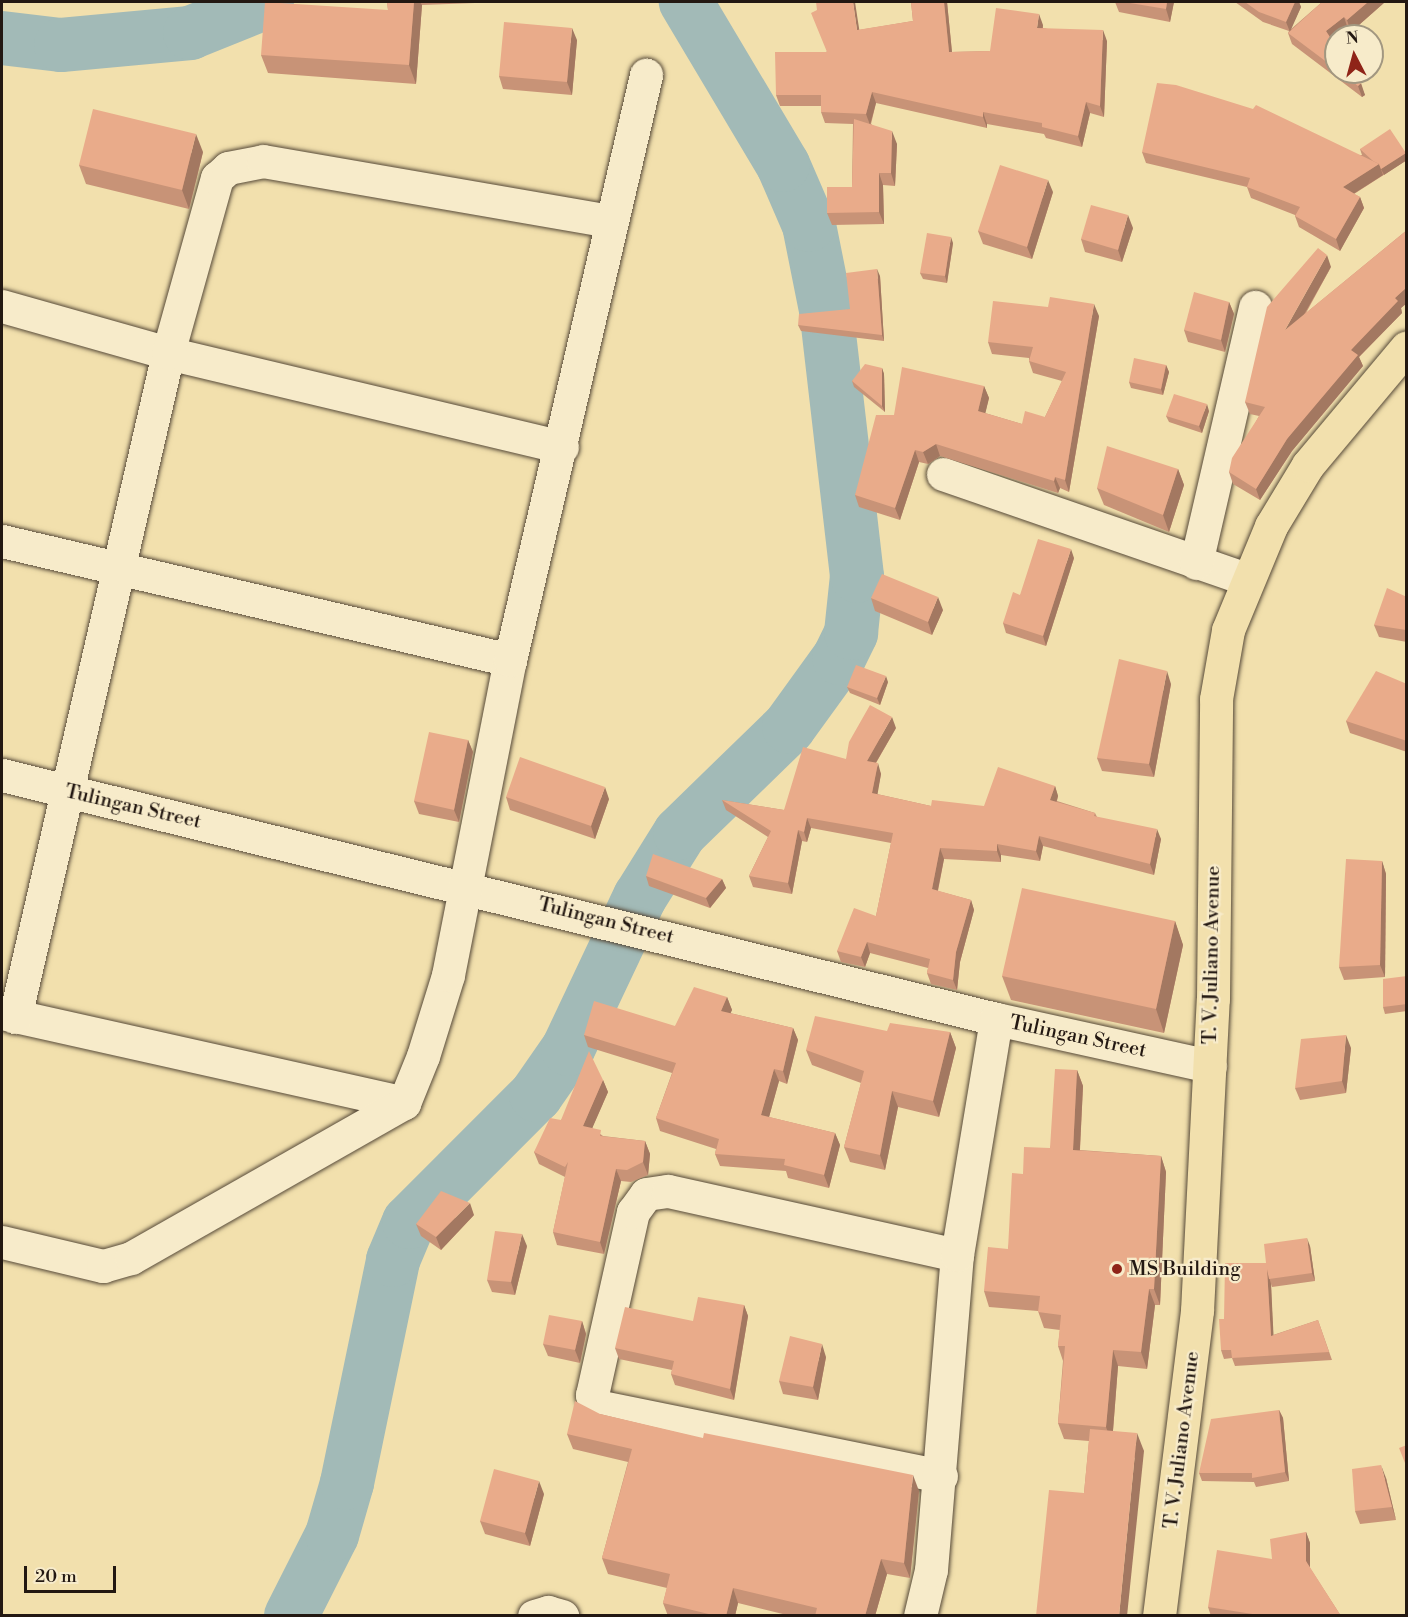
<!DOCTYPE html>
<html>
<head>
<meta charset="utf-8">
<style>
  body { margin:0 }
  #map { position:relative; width:1408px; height:1617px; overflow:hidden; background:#f2e0ad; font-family:"Libre Bodoni",serif }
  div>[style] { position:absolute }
  .river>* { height:54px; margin:-27px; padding:0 27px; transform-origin:27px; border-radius:27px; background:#a2bab7 }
  .roads { filter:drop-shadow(0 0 2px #574a39) drop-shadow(0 0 2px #574a39) }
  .minor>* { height:33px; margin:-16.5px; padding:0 16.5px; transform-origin:16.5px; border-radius:16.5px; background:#f7ebca }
  .major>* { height:33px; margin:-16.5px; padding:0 16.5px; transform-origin:16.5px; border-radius:16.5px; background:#f2e0ad }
  .wall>* { inset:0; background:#c89377 }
  .shaded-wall>* { inset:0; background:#a37861 }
  .building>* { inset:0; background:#e9ab8a }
  .dots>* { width:16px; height:16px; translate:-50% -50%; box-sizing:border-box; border:3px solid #f7ebca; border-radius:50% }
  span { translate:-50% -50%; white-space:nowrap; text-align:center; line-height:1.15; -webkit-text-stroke:4.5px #f7ebca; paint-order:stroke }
  .street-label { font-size:20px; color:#231812 }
  .poi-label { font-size:20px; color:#231812 }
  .left { translate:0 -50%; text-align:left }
  .frame { position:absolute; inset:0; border:3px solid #231812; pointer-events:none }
  .north { position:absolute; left:1324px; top:24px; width:60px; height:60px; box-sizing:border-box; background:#f7ebca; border:2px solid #a29780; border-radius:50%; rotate:354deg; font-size:16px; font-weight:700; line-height:24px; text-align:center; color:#231812 }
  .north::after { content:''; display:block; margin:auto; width:21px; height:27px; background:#8f2418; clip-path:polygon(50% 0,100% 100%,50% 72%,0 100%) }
  .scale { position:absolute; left:24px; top:1566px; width:92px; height:27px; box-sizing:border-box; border:3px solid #231812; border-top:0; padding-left:8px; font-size:18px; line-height:21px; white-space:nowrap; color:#231812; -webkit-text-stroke:4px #f7ebca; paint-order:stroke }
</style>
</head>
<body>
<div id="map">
  <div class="river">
    <i style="left:2px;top:38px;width:59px;rotate:6.8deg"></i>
    <i style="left:61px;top:45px;width:130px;rotate:-5.3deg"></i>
    <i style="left:190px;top:33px;width:83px;rotate:-21.9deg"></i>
    <i style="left:291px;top:1616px;width:91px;rotate:-63.2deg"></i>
    <i style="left:332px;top:1535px;width:54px;rotate:-73.9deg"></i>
    <i style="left:347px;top:1483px;width:228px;rotate:-78.3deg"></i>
    <i style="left:393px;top:1260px;width:41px;rotate:-67.2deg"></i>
    <i style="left:409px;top:1222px;width:180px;rotate:-45deg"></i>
    <i style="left:536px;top:1095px;width:56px;rotate:-55.2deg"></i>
    <i style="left:568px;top:1049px;width:168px;rotate:-64.7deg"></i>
    <i style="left:640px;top:897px;width:75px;rotate:-58deg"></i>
    <i style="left:680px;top:833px;width:152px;rotate:-44.2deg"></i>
    <i style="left:789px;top:727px;width:85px;rotate:-54.1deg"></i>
    <i style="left:839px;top:658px;width:28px;rotate:-64deg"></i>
    <i style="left:851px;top:633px;width:57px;rotate:-84deg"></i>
    <i style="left:857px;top:576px;width:268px;rotate:-96.6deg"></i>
    <i style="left:826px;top:310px;width:87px;rotate:-101.3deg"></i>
    <i style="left:809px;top:225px;width:65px;rotate:-113.4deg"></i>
    <i style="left:783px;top:165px;width:190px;rotate:-120.8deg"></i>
  </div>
  <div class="roads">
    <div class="minor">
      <i style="left:2px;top:306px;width:173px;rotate:15.8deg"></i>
      <i style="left:168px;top:353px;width:405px;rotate:13.4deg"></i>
      <i style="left:943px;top:474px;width:322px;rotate:19.1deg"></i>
      <i style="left:2px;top:541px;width:522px;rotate:13.18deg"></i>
      <i style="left:1196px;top:563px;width:263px;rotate:-77deg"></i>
      <i style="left:2px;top:775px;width:1024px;rotate:13.79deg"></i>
      <i style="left:996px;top:1019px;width:219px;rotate:12.4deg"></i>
      <i style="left:2px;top:1013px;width:412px;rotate:12.6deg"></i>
      <i style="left:15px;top:1017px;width:681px;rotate:-77.02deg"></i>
      <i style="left:168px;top:353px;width:182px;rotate:-74.4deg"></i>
      <i style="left:217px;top:178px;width:15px;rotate:-42deg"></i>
      <i style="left:228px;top:168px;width:36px;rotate:-11deg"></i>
      <i style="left:263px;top:161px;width:353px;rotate:9.8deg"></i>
      <i style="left:2px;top:1242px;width:104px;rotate:13.4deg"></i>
      <i style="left:103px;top:1266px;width:29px;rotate:-16deg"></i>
      <i style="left:131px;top:1258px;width:314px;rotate:-29.6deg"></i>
      <i style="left:404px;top:1103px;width:51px;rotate:-68deg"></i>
      <i style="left:423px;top:1056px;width:85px;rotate:-72.8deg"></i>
      <i style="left:448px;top:975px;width:321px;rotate:-78.9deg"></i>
      <i style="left:510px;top:660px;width:601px;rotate:-76.91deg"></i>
      <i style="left:941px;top:1476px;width:352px;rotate:-168.5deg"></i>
      <i style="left:596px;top:1406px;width:12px;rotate:-110deg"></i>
      <i style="left:592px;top:1395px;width:188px;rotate:-77.4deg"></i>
      <i style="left:633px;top:1212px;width:22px;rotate:-54deg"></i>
      <i style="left:646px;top:1194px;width:22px;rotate:-8deg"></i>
      <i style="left:668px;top:1191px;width:296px;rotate:12.5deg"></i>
      <i style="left:534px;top:1616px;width:15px;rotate:-16deg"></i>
      <i style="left:548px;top:1612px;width:15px;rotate:16deg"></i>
      <i style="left:920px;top:1616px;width:47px;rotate:-76.6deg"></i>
      <i style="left:931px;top:1570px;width:316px;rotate:-85.3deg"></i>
      <i style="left:957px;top:1255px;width:239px;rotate:-80.6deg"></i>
    </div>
    <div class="major">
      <i style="left:1159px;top:1616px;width:307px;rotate:-82.9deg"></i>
      <i style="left:1197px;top:1311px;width:312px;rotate:-87.1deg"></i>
      <i style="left:1213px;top:999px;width:300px;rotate:-89.4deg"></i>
      <i style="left:1216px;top:699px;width:70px;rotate:-80.1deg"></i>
      <i style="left:1228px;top:630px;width:113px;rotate:-67.5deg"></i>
      <i style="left:1271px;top:526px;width:71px;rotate:-58.8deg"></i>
      <i style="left:1308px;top:465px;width:153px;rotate:-50.1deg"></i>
    </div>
  </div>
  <div class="wall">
    <i style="clip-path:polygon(387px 2px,474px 2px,475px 3px,422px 5px,416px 84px,268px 73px,261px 55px,388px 10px)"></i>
    <i style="clip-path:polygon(911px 2px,947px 2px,952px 52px,990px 51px,1043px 25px,1043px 28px,1107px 41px,1104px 117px,1090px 113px,1082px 147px,1046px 138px,1044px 134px,987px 124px,987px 128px,876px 103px,871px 124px,897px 144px,895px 186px,883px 185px,884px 224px,832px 225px,827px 213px,852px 187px,853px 124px,825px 123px,821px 112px,821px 106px,780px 106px,776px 95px,826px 52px,859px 30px,913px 21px)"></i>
    <i style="clip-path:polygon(1115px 2px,1174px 2px,1170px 22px,1119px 12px)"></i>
    <i style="clip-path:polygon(1235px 2px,1299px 2px,1301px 7px,1290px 30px,1322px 2px,1385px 2px,1351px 32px,1348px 29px,1336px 36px,1336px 38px,1333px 41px,1336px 46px,1336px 72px,1354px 72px,1365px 95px,1362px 97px,1292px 44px,1288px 33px,1289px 31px,1263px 22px)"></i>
    <i style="clip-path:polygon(577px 40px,572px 95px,503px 89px,499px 76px)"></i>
    <i style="clip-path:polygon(1360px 149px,1406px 153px,1407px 160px,1354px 194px,1360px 197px,1364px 208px,1340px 251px,1299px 227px,1295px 216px,1295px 215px,1251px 198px,1247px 187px,1146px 163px,1142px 152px,1362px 155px)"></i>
    <i style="clip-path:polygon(203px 152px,189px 209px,86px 184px,79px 165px)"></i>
    <i style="clip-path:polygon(1053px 192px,1032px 259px,983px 244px,978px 231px)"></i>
    <i style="clip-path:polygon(1133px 228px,1122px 262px,1085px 252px,1081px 239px)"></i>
    <i style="clip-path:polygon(1407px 230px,1407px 303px,1401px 308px,1402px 313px,1359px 357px,1363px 366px,1292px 451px,1260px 500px,1233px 484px,1229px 472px,1259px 416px,1250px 414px,1245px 402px,1331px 267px,1306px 313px)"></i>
    <i style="clip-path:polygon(953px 243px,947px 283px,923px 279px,920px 273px)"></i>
    <i style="clip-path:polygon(880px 276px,884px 341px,801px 331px,798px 325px,850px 309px)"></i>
    <i style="clip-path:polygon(1229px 302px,1234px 314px,1225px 352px,1188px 342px,1184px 330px)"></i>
    <i style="clip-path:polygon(1099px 316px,1069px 492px,1060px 488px,1058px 493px,940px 456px,928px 464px,919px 462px,900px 520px,859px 507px,855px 495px,894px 415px,984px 386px,989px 398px,985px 413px,1022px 424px,1045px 417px,1062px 381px,1033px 373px,1029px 361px,1029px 358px,992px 354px,988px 342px)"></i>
    <i style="clip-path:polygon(1166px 365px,1169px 372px,1163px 395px,1131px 388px,1129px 382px)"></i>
    <i style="clip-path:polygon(882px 368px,884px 374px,885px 412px,854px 387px,852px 381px)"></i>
    <i style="clip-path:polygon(1209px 411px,1202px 433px,1169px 422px,1166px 416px)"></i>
    <i style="clip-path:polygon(1178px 469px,1184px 485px,1169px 532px,1104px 505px,1097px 488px)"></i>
    <i style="clip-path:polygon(1074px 558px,1046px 646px,1006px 633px,1003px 623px,1020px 595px)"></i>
    <i style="clip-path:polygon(1407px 597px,1407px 642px,1379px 637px,1374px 625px)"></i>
    <i style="clip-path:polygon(871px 598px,943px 610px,932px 635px,875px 611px)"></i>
    <i style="clip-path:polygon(888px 682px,880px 705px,850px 693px,847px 687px)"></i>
    <i style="clip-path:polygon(1171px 684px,1154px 777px,1102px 771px,1097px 758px)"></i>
    <i style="clip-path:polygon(1407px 684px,1407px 752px,1350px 733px,1346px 721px)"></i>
    <i style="clip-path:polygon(896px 728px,876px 763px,881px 774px,877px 794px,931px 806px,984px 806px,1055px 786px,1058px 796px,1057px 801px,1095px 813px,1097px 817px,1161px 839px,1154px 875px,1043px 846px,1040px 861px,1001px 855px,1001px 862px,944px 859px,938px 891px,971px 900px,974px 910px,960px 962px,957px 990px,931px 984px,927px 973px,928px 968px,870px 953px,865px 967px,841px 962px,837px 951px,876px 916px,891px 843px,811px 828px,807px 842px,802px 841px,792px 894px,753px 887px,749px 876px,768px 837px,726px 810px,722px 800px,784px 810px,846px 759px)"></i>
    <i style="clip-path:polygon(468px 740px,473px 752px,459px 822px,419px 814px,414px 801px)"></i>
    <i style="clip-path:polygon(506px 797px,609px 799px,595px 839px,510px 810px)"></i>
    <i style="clip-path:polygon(1382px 861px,1386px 874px,1385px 977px,1344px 980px,1339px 967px)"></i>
    <i style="clip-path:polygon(646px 876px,722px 879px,726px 888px,710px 908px,649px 886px)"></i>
    <i style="clip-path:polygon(1175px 921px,1183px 945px,1164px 1033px,1011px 1000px,1002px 976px)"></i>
    <i style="clip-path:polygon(1407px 976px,1407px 1011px,1385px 1014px,1383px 1007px)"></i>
    <i style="clip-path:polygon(727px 997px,732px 1010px,730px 1013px,793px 1028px,798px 1040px,787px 1084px,779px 1081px,769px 1117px,835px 1133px,840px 1145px,829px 1188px,788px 1178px,786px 1171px,720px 1166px,715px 1154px,716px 1149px,660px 1131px,656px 1118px,672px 1073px,588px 1047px,584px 1035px,675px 1026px)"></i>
    <i style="clip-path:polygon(887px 1031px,950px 1032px,956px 1048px,939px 1117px,898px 1107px,885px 1170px,850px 1162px,844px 1147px,861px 1083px,812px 1065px,806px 1050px)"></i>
    <i style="clip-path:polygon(1351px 1048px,1346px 1093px,1300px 1100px,1295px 1088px)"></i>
    <i style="clip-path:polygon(1077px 1070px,1083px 1086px,1080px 1150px,1161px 1156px,1166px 1172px,1160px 1305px,1155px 1305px,1147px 1369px,1118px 1366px,1113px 1431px,1144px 1451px,1084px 1493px,1089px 1441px,1064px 1439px,1058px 1423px,1063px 1361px,1058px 1346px,1060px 1330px,1044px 1328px,1038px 1311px,989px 1307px,984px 1291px,1008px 1249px,1023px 1174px,1050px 1148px)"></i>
    <i style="clip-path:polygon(603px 1080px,608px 1092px,592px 1128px,603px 1136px,645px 1141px,650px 1154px,648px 1175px,631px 1182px,621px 1181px,604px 1254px,557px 1245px,553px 1232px,565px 1177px,539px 1164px,534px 1152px,561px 1120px)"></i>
    <i style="clip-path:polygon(474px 1215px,441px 1250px,421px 1236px,416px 1224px)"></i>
    <i style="clip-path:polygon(527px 1246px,515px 1295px,492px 1292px,487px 1280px)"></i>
    <i style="clip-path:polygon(1310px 1246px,1315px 1281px,1272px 1287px,1271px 1284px,1273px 1335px,1318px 1320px,1332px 1360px,1235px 1366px,1232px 1358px,1224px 1359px,1221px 1350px,1224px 1319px,1266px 1263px)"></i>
    <i style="clip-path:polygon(744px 1305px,748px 1316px,734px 1400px,675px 1385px,671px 1374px,672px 1370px,619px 1359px,615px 1348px,693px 1321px)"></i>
    <i style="clip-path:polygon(582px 1321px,586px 1334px,580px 1363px,548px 1356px,543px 1344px)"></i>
    <i style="clip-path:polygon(826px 1357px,818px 1400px,783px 1394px,779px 1381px)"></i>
    <i style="clip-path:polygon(1279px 1410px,1283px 1418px,1289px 1481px,1256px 1487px,1254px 1482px,1202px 1481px,1199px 1473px)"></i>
    <i style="clip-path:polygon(600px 1414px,919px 1491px,910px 1578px,887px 1574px,875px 1616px,791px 1616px,738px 1603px,735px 1616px,668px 1616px,663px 1603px,667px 1588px,608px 1574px,602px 1558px,628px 1462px,573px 1449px,567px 1434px)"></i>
    <i style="clip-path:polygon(1386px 1478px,1396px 1520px,1360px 1524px,1355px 1511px)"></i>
    <i style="clip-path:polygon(544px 1494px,530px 1546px,485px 1534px,480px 1521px)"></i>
    <i style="clip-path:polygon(1306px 1532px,1310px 1543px,1310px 1568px,1341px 1616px,1211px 1616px,1208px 1607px,1272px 1559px)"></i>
  </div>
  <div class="shaded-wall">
    <i style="clip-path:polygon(414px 2px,420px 2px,422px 5px,416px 84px,409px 65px)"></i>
    <i style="clip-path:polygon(853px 2px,855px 2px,861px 41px,857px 30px)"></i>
    <i style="clip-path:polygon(944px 2px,947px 2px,953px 63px,949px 52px)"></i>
    <i style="clip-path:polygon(1167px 2px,1174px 2px,1170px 22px,1166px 9px)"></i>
    <i style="clip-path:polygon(1295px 2px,1299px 2px,1301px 7px,1290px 32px,1286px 22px)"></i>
    <i style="clip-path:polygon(1368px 2px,1385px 2px,1351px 32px,1347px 20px)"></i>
    <i style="clip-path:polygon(1039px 14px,1043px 25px,1041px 39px,1037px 28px)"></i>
    <i style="clip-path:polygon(1344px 17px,1348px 29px,1339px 36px,1336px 36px,1336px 38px,1330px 43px,1326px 31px)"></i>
    <i style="clip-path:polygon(572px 28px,577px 40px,572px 95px,567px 82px)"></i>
    <i style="clip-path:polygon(1103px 30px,1107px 41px,1104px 117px,1100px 106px)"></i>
    <i style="clip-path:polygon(1361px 83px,1365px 95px,1362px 97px,1358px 86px)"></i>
    <i style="clip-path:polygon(872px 92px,876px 103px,870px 125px,866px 114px)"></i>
    <i style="clip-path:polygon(1086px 102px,1090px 113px,1082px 147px,1078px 136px)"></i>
    <i style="clip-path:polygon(983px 112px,987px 124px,987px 128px,983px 117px)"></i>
    <i style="clip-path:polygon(892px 131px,897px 144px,895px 186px,891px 173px)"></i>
    <i style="clip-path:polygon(196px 134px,203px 152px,189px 209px,182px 190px)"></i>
    <i style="clip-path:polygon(1406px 153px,1407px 160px,1384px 175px,1381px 169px)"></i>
    <i style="clip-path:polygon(1379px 164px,1383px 175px,1347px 198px,1343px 187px)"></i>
    <i style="clip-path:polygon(879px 173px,883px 185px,884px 224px,879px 212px)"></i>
    <i style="clip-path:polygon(1048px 180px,1053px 192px,1032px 259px,1027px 247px)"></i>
    <i style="clip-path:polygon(1360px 197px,1364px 208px,1340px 251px,1336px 239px)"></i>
    <i style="clip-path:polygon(1128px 215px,1133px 228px,1122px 262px,1118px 250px)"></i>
    <i style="clip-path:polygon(951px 237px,953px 243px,947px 283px,945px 276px)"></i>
    <i style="clip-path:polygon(1327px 255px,1331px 267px,1289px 341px,1285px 330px)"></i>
    <i style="clip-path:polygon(877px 269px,880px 276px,884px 341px,882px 335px)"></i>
    <i style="clip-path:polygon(1407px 287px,1407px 303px,1401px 308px,1402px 313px,1359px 357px,1363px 366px,1292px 451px,1260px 500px,1256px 489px,1287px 439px,1351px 350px,1395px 298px)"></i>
    <i style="clip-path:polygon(1229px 302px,1234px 314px,1225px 352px,1221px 340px)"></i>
    <i style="clip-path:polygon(1094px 304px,1099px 316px,1069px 492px,1065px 480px)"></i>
    <i style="clip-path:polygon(1166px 365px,1169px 372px,1163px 395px,1161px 389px)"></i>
    <i style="clip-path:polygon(882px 368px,884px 374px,885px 412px,882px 406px)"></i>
    <i style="clip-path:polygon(984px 386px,989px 398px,983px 423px,978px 411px)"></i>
    <i style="clip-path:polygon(1207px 404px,1209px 411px,1202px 433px,1199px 426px)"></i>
    <i style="clip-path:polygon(936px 444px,940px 456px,928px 464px,923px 452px)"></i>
    <i style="clip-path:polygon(915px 450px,919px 462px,900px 520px,895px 508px)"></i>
    <i style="clip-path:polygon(1178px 469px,1184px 485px,1169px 532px,1163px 515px)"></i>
    <i style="clip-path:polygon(1055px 477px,1060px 488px,1058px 493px,1054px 481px)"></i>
    <i style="clip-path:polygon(1071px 549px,1074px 558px,1046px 646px,1043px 636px)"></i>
    <i style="clip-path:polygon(938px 597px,943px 610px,932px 635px,928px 622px)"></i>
    <i style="clip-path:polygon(1167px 671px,1171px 684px,1154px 777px,1149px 764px)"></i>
    <i style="clip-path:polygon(886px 676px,888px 682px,880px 705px,877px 698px)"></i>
    <i style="clip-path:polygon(892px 717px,896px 728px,871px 771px,867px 761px)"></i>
    <i style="clip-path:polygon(468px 740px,473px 752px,459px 822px,454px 810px)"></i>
    <i style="clip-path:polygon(878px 763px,881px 774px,876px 803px,872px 793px)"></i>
    <i style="clip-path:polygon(1055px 786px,1058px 796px,1054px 810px,1050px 800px)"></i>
    <i style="clip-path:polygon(605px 787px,609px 799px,595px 839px,591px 826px)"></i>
    <i style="clip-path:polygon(807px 818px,811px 828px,807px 842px,804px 832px)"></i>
    <i style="clip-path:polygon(1157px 829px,1161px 839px,1154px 875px,1150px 864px)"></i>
    <i style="clip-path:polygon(798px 830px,802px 841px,792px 894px,788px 883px)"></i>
    <i style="clip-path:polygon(1039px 836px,1043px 846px,1040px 861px,1036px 851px)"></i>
    <i style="clip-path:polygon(997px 844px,1001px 855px,1001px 862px,997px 851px)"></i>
    <i style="clip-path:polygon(940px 848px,944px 859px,936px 899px,932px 889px)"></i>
    <i style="clip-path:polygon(1382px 861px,1386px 874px,1385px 977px,1380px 965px)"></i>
    <i style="clip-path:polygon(722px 879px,726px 888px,710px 908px,706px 898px)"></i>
    <i style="clip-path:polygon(971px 900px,974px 910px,960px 962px,957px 990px,953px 980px,956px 952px)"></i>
    <i style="clip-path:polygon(1175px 921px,1183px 945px,1164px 1033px,1156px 1009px)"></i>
    <i style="clip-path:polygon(867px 942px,870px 953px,865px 967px,861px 957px)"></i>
    <i style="clip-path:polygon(727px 997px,732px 1010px,726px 1024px,721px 1011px)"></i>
    <i style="clip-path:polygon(793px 1028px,798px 1040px,787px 1084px,783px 1071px)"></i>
    <i style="clip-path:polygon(950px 1032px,956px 1048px,939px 1117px,933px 1101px)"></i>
    <i style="clip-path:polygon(1346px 1035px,1351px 1048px,1346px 1093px,1342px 1081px)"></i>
    <i style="clip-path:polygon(774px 1069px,779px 1081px,766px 1128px,761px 1115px)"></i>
    <i style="clip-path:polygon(1077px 1070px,1083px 1086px,1079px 1166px,1073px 1150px)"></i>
    <i style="clip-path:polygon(603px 1080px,608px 1092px,588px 1138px,583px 1126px)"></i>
    <i style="clip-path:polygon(892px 1091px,898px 1107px,885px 1170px,880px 1155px)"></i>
    <i style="clip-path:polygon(835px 1133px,840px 1145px,829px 1188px,824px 1175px)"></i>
    <i style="clip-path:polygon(645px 1141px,650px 1154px,648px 1175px,643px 1162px)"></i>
    <i style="clip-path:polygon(1161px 1156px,1166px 1172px,1160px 1305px,1154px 1289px)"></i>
    <i style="clip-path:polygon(616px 1169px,621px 1181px,604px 1254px,600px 1242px)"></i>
    <i style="clip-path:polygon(470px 1203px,474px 1215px,441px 1250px,436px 1237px)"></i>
    <i style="clip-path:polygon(522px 1234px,527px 1246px,515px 1295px,511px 1282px)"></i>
    <i style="clip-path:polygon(1307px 1238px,1310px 1246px,1315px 1281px,1312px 1273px)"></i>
    <i style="clip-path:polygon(1267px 1269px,1271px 1284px,1274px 1345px,1271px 1336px)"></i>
    <i style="clip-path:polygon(1149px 1289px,1155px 1305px,1147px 1369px,1141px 1352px)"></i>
    <i style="clip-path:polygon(744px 1305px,748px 1316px,734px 1400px,730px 1389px)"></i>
    <i style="clip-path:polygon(582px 1321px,586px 1334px,580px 1363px,575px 1350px)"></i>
    <i style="clip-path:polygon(822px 1344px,826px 1357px,818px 1400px,813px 1387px)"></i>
    <i style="clip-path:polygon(1113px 1350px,1118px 1366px,1112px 1443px,1106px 1427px)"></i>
    <i style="clip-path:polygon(1279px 1410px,1283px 1418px,1289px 1481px,1285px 1472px)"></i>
    <i style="clip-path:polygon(1137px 1433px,1144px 1451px,1127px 1616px,1119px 1616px)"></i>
    <i style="clip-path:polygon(1381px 1465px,1386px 1478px,1396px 1520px,1392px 1507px)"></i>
    <i style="clip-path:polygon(913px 1475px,919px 1491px,910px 1578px,904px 1563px)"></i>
    <i style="clip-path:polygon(539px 1481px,544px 1494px,530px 1546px,525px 1533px)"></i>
    <i style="clip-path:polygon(1306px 1532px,1310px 1543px,1310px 1573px,1306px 1561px)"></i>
    <i style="clip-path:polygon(881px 1559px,887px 1574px,875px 1616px,865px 1616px)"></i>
    <i style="clip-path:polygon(733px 1588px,738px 1603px,735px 1616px,726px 1616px)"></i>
  </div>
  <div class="building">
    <i style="clip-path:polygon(265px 2px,388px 10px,387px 2px,414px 2px,409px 65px,261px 55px)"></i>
    <i style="clip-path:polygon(816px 2px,853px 2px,857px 30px,913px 21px,911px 2px,944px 2px,949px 52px,990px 51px,996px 8px,1039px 14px,1037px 28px,1103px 30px,1100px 106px,1086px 102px,1078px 136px,1042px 127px,1042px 123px,983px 112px,983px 117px,872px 92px,866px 114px,821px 112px,821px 95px,776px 95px,775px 52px,827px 52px,811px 13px,817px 10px)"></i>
    <i style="clip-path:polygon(1124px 2px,1167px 2px,1166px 9px)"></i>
    <i style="clip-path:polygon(1245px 2px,1295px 2px,1286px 22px,1259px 12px)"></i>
    <i style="clip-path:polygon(1322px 2px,1368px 2px,1347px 20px,1344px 17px,1326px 31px,1336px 46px,1336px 69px,1288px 33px)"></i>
    <i style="clip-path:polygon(504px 22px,572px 28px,567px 82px,499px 76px)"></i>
    <i style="clip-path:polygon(1340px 72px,1354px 72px,1361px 83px,1358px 86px)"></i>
    <i style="clip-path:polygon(1157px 83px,1176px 85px,1253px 109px,1256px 105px,1379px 164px,1343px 187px,1360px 197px,1336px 239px,1295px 216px,1300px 207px,1247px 187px,1250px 178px,1142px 152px)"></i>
    <i style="clip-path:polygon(93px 109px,196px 134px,182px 190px,79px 165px)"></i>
    <i style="clip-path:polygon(854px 119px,892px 131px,891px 173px,879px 173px,879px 212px,827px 213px,827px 187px,852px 187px)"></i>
    <i style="clip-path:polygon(1390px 129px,1406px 153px,1381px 169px,1379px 164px,1373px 161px,1360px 149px)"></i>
    <i style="clip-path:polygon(1000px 165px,1048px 180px,1027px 247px,978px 231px)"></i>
    <i style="clip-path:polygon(1091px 205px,1128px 215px,1118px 250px,1081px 239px)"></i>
    <i style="clip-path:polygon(1407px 230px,1407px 287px,1395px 298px,1398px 301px,1351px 350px,1358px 355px,1287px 439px,1256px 489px,1229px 472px,1232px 458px,1265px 407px,1245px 402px,1267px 307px,1318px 248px,1327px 255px,1285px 330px)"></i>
    <i style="clip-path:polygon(927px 233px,951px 237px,945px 276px,920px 273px)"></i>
    <i style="clip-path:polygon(877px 269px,882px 335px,798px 325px,799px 314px,850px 309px,846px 273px)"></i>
    <i style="clip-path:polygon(1194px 292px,1229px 302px,1221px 340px,1184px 330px)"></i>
    <i style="clip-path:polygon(1050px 297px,1094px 304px,1065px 480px,1055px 477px,1054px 481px,936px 444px,923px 452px,915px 450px,895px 508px,855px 495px,876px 415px,894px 415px,902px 367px,984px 386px,978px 411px,1022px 424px,1025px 411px,1045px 417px,1066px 372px,1029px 361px,1033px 347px,988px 342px,993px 301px,1048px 307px)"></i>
    <i style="clip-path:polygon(1134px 358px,1166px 365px,1161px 389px,1129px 382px)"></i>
    <i style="clip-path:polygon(865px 364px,882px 368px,882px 406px,852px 381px)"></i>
    <i style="clip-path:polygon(1174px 394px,1207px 404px,1199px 426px,1166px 416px)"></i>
    <i style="clip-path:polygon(1107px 446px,1178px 469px,1163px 515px,1097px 488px)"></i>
    <i style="clip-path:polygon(1038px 539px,1071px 549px,1043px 636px,1003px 623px,1013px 592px,1020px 595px)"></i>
    <i style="clip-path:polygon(882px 574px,938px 597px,928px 622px,871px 598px)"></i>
    <i style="clip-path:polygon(1387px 588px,1407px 597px,1406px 630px,1374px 625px)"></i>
    <i style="clip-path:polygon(1119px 659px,1167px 671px,1149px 764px,1097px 758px)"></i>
    <i style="clip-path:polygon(856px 665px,886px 676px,877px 698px,847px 687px)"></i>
    <i style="clip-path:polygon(1376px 671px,1407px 684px,1407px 741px,1346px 721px)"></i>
    <i style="clip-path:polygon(870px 705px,892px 717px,867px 761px,878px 763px,872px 793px,931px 806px,932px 800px,984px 806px,998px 767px,1055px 786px,1050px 800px,1095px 813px,1094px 816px,1157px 829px,1150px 864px,1039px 836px,1036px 851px,997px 844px,997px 851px,940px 848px,932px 889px,971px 900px,956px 952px,953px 980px,927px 973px,930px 959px,867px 942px,861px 957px,837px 951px,854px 908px,876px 916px,893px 833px,807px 818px,804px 832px,798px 830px,788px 883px,749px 876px,771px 831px,722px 800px,784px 810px,803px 747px,846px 759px,849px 742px)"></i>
    <i style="clip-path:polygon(429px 732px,468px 740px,454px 810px,414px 801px)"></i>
    <i style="clip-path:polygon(520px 757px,605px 787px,591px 826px,506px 797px)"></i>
    <i style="clip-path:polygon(653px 854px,722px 879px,706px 898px,646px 876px)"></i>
    <i style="clip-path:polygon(1346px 859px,1382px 861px,1380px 965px,1339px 967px)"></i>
    <i style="clip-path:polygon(1022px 888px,1175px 921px,1156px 1009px,1002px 976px)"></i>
    <i style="clip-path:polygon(1407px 976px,1407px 1004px,1383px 1007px,1383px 979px)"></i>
    <i style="clip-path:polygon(694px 987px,727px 997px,721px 1011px,793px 1028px,783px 1071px,774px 1069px,761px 1115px,835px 1133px,824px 1175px,784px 1165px,785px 1159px,715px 1154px,719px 1139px,656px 1118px,676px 1063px,584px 1035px,594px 1001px,675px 1026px)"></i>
    <i style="clip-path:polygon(815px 1016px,887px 1031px,890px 1023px,950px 1032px,933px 1101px,892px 1091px,880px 1155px,844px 1147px,864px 1071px,806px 1050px)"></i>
    <i style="clip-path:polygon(1346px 1035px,1342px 1081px,1295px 1088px,1301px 1039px)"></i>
    <i style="clip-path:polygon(589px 1051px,603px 1080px,583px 1126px,601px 1130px,600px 1136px,645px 1141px,643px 1162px,627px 1170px,616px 1169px,600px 1242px,553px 1232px,568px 1162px,565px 1167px,534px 1152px,550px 1118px,561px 1120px)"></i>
    <i style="clip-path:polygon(1055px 1069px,1077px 1070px,1073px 1150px,1161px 1156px,1154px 1289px,1149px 1289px,1141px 1352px,1113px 1350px,1106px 1427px,1058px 1423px,1065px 1346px,1058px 1346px,1061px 1315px,1038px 1312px,1040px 1296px,984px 1291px,988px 1247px,1008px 1249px,1012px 1173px,1023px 1174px,1024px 1147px,1050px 1148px)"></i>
    <i style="clip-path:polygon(441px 1191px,470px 1203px,436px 1237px,416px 1224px)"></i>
    <i style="clip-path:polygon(495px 1231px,522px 1234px,511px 1282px,487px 1280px)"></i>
    <i style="clip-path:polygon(1307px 1238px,1312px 1273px,1269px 1279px,1267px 1269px,1271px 1336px,1318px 1320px,1329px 1352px,1232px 1358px,1231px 1350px,1221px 1350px,1219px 1319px,1224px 1319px,1225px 1263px,1266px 1263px,1264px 1244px)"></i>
    <i style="clip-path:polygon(698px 1297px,744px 1305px,730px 1389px,671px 1374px,674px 1361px,615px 1348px,625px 1307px,693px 1321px)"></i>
    <i style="clip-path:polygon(549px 1315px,582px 1321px,575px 1350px,543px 1344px)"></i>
    <i style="clip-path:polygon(790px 1336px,822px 1344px,813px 1387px,779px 1381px)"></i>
    <i style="clip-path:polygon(575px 1401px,600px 1414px,703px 1438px,704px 1433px,913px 1475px,904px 1563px,881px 1559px,865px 1616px,815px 1616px,817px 1608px,733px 1588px,726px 1616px,717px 1616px,663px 1603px,670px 1574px,602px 1558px,632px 1449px,567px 1434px)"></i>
    <i style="clip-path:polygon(1279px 1410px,1285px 1472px,1252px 1478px,1252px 1473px,1199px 1473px,1211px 1419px)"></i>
    <i style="clip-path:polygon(1090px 1429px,1137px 1433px,1119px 1616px,1036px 1616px,1049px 1490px,1084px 1493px)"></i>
    <i style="clip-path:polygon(1407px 1445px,1407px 1468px,1399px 1448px)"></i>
    <i style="clip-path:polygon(1381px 1465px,1392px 1507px,1355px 1511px,1352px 1469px)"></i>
    <i style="clip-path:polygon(494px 1469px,539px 1481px,525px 1533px,480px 1521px)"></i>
    <i style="clip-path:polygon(1306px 1532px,1306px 1561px,1341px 1616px,1265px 1616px,1208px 1607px,1217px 1550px,1272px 1559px,1270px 1539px)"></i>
  </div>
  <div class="dots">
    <i style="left:1117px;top:1269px;background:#8f2418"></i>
  </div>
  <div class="street-label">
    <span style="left:133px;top:807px;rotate:13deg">Tulingan Street</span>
    <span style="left:606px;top:921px;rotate:14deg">Tulingan Street</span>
    <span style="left:1212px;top:955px;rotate:-89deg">T. V. Juliano Avenue</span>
    <span style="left:1078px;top:1037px;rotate:12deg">Tulingan Street</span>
    <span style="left:1182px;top:1440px;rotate:-83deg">T. V. Juliano Avenue</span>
  </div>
  <div class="poi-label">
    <span class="left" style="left:1129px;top:1269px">MS Building</span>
  </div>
  <div class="frame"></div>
  <div class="north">N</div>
  <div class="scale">20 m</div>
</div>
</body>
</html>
